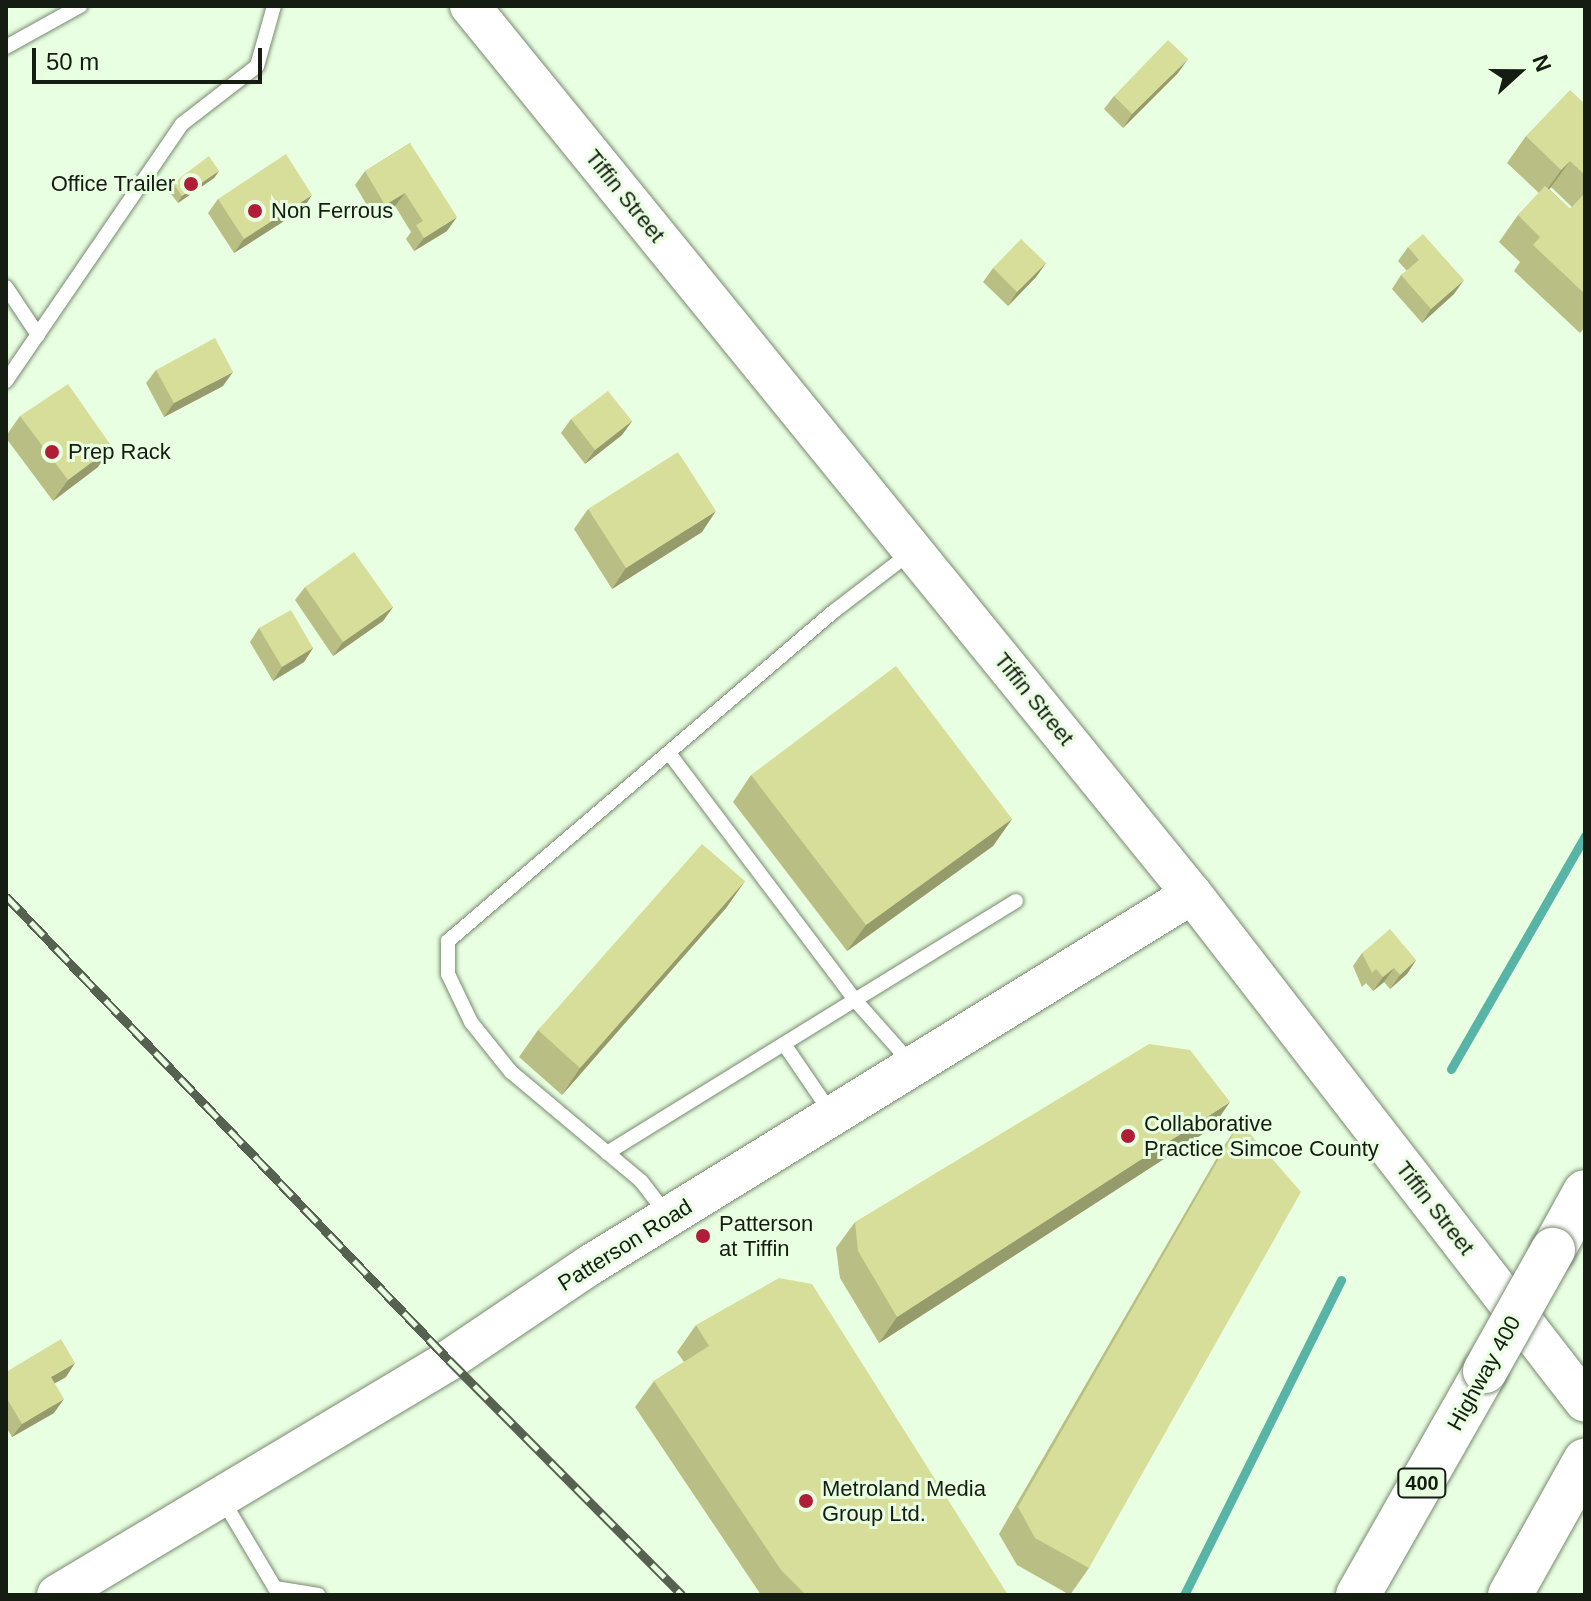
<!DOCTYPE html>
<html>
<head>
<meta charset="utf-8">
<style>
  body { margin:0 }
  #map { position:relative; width:1591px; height:1601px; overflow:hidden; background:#e9ffe1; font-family:Arial,sans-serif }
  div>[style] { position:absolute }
  .stream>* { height:9px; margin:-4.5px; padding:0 4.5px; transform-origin:4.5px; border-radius:4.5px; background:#58b4a7 }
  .roads { filter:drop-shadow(0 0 2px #778a70) drop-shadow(0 0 2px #778a70) }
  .lane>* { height:14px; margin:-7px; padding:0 7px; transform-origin:7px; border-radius:7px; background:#fff }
  .secondary>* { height:40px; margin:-20px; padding:0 20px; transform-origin:20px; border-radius:20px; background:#fff }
  .highway>* { height:44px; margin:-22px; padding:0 22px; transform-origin:22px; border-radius:22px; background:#fff }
  .rail>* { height:9px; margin-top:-4.5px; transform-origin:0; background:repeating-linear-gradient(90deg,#e9ffe1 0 18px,#566151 0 36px); box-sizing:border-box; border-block:2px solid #566151 }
  .bridges { filter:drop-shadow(0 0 2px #778a70) drop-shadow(0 0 2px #778a70) }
  .highway-bridge>* { height:44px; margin:-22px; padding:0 22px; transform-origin:22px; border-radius:22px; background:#fff }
  .wall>* { inset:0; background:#b9bf84 }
  .shaded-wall>* { inset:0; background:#969b6b }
  .building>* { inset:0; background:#d7de99 }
  .dots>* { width:22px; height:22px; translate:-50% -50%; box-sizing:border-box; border:4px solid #e9ffe1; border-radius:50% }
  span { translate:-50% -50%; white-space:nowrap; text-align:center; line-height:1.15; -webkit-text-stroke:6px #e9ffe1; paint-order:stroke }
  .shield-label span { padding:2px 6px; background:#e9ffe1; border:2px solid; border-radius:6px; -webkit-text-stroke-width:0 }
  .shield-label { font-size:20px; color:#151c12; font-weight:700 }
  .poi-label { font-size:22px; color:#151c12 }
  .right { translate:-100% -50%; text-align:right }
  .left { translate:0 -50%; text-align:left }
  .street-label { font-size:22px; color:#151c12 }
  .frame { position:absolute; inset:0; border:8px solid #151c12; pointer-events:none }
  .north { position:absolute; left:1479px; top:32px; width:80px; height:80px; -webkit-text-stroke:6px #e9ffe1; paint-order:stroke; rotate:69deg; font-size:22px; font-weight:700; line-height:32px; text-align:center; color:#151c12 }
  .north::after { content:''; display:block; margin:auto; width:28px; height:36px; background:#151c12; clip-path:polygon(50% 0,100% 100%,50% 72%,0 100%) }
  .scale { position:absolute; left:32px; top:48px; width:230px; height:36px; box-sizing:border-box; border:4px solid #151c12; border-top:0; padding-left:10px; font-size:24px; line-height:28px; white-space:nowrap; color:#151c12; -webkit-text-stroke:6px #e9ffe1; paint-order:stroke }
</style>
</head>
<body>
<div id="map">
  <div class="stream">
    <i style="left:1451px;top:1069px;width:269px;rotate:-60.1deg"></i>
    <i style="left:1184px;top:1595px;width:352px;rotate:-63.5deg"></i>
  </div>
  <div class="roads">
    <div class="lane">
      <i style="left:6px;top:47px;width:85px;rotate:-29deg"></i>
      <i style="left:6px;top:287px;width:58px;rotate:56.3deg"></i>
      <i style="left:6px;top:381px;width:311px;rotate:-55.6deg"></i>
      <i style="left:182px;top:124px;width:95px;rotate:-37.7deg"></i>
      <i style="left:257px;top:66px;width:62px;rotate:-74.2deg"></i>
      <i style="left:669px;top:753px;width:309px;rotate:53deg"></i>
      <i style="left:855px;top:1000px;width:189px;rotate:-31.6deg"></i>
      <i style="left:784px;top:1044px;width:83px;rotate:55.7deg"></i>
      <i style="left:607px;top:1153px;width:291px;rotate:-31.7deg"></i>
      <i style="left:855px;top:1000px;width:84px;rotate:48.4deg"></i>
      <i style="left:668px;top:1216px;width:44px;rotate:-127.6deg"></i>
      <i style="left:641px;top:1181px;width:170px;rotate:-140deg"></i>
      <i style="left:511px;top:1072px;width:64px;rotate:-128.7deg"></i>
      <i style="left:471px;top:1022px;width:53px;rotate:-115.6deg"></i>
      <i style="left:448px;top:974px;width:33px;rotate:-90deg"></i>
      <i style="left:448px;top:941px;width:506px;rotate:-40.52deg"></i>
      <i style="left:833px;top:612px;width:97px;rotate:-37.5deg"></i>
      <i style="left:221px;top:1497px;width:106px;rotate:59.3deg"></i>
      <i style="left:275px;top:1588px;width:44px;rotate:9.2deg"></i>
    </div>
    <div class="secondary">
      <i style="left:470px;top:6px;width:1144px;rotate:50.89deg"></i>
      <i style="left:1192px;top:894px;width:642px;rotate:52.27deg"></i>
      <i style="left:57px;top:1595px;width:457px;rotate:-30.9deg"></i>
      <i style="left:449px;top:1360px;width:170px;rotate:-34deg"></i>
      <i style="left:590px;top:1265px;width:707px;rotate:-31.64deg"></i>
    </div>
    <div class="highway">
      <i style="left:1553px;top:1250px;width:66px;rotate:-61.1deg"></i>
      <i style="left:1358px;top:1595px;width:257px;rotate:-60.4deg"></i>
      <i style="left:1510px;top:1595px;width:154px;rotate:-60.8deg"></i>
    </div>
  </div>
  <div class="rail">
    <i style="left:6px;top:896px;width:642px;rotate:46.33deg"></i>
    <i style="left:449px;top:1360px;width:331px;rotate:45.2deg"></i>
  </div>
  <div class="bridges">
    <div class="highway-bridge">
      <i style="left:1485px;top:1371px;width:139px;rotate:-60.7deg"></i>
    </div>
  </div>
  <div class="wall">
    <i style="clip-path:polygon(1178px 73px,1123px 128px,1104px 109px,1114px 96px)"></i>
    <i style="clip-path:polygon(evenodd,1585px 104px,1585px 327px,1580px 333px,1514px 271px,1520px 262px,1499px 242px,1518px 215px,1539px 193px,1507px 163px,1526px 136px,1585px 104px,1551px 187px,1572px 207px,1570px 209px,1549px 189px,1551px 187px)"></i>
    <i style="clip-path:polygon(410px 143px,447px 231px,414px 251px,406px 239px,411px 232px,395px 206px,375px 219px,355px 185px,365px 171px)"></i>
    <i style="clip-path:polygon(219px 171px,214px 178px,178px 203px,168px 190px,173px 183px)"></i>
    <i style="clip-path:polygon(218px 199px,303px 209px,234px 253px,208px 213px)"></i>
    <i style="clip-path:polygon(1408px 247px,1454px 294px,1422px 323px,1392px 289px,1401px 275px,1407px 271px,1398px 261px)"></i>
    <i style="clip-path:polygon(1046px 263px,1036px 277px,1008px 306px,983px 282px,993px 268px)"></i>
    <i style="clip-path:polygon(156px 370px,223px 386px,164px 417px,146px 383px)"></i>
    <i style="clip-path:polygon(20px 416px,98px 467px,53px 501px,6px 438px,6px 436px)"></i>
    <i style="clip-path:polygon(571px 419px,632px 421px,622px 435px,585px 464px,561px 433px)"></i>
    <i style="clip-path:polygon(588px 509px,702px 532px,612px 589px,574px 529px)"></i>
    <i style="clip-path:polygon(305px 587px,393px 607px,383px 621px,333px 656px,295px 600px)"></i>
    <i style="clip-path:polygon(259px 628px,313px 648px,304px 662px,273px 681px,250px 642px)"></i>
    <i style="clip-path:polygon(751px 775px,1012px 819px,993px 846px,847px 951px,733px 802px)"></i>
    <i style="clip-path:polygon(745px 881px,726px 908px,562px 1095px,519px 1057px,538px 1030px)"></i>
    <i style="clip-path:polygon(1362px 953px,1416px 960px,1407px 974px,1390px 989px,1384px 982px,1373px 991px,1366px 983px,1362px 987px,1353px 966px)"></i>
    <i style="clip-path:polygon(1240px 1122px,1089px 1568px,1070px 1595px,1017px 1565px,999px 1534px,1222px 1149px)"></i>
    <i style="clip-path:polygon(1212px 1128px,879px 1343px,840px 1278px,836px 1248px,855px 1222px)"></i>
    <i style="clip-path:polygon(696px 1325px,1008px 1595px,761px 1595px,635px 1407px,654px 1381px,684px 1362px,677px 1352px)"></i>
    <i style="clip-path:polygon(6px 1372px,66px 1377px,55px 1383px,54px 1413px,12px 1437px,6px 1427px)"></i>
  </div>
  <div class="shaded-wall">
    <i style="clip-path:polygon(1188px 59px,1178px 73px,1123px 128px,1132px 114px)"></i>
    <i style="clip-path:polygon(1570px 161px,1551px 187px,1542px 197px,1561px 170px)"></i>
    <i style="clip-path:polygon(219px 171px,214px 178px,178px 203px,182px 196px)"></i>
    <i style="clip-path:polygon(405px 193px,395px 206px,375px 219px,385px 205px)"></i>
    <i style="clip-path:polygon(312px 195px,303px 209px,234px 253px,244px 239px)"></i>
    <i style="clip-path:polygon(457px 217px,447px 231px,414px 251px,424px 238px)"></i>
    <i style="clip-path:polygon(1046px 263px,1036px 277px,1008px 306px,1017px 292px)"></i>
    <i style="clip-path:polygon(1464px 280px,1454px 294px,1422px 323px,1431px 309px)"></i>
    <i style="clip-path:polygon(233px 372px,223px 386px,164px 417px,174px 403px)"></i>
    <i style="clip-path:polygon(632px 421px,622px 435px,585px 464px,595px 450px)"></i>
    <i style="clip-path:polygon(112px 447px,98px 467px,53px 501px,68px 480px)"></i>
    <i style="clip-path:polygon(716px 511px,702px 532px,612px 589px,626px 568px)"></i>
    <i style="clip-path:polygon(393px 607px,383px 621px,333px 656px,343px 642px)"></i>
    <i style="clip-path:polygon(313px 648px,304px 662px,273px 681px,282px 667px)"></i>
    <i style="clip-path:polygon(1012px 819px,993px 846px,847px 951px,866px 925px)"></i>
    <i style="clip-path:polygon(745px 881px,726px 908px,562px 1095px,580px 1068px)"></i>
    <i style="clip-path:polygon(1416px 960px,1407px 974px,1390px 989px,1400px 975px)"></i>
    <i style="clip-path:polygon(1394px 968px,1384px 982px,1373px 991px,1383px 977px)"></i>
    <i style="clip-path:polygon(1230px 1102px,1212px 1128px,879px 1343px,897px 1317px)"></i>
    <i style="clip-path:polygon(75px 1363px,66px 1377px,41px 1391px,51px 1377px)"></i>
    <i style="clip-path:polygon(64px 1399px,54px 1413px,12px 1437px,22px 1424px)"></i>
  </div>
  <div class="building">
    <i style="clip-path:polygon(1168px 40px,1188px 59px,1132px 114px,1114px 96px)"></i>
    <i style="clip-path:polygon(1570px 90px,1585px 104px,1585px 175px,1570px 161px,1561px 170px,1526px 136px)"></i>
    <i style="clip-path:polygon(410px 143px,457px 217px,424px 238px,416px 225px,423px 221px,405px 193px,385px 205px,365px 171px)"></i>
    <i style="clip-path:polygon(286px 154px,312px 195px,244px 239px,218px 199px)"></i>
    <i style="clip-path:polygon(209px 156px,219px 171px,182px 196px,173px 183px)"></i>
    <i style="clip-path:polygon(1545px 186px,1570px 209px,1585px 193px,1585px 294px,1533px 245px,1540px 237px,1518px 215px)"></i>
    <i style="clip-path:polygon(1423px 234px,1464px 280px,1431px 309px,1401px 275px,1419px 260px,1408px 247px)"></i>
    <i style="clip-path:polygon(1021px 239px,1046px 263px,1017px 292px,993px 268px)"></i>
    <i style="clip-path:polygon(215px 338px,233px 372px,174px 403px,156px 370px)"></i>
    <i style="clip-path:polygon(68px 384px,112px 447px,68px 480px,20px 416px)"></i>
    <i style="clip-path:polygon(608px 391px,632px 421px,595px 450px,571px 419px)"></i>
    <i style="clip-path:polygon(678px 452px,716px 511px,626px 568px,588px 509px)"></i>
    <i style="clip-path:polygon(354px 552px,393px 607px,343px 642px,305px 587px)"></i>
    <i style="clip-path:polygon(291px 610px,313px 648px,282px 667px,259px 628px)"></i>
    <i style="clip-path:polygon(896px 666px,1012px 819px,866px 925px,751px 775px)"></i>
    <i style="clip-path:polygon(702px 844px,745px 881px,580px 1068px,538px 1030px)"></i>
    <i style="clip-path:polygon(1390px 929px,1416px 960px,1400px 975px,1394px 968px,1383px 977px,1376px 969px,1372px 973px,1362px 953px)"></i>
    <i style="clip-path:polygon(1149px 1044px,1190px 1050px,1230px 1102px,897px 1317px,858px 1251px,855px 1222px)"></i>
    <i style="clip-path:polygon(1240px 1122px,1301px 1192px,1089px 1568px,1035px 1538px,1018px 1507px)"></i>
    <i style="clip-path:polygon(779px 1278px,812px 1284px,1008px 1595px,806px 1595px,781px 1570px,654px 1381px,709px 1346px,696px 1325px)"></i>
    <i style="clip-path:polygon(61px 1339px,75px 1363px,51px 1377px,64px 1399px,22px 1424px,6px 1397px,6px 1372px)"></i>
  </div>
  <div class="dots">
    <i style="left:191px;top:184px;background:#b01d36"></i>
    <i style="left:255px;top:211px;background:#b01d36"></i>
    <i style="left:52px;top:452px;background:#b01d36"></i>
    <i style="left:1128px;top:1136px;background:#b01d36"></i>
    <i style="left:703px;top:1236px;background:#b01d36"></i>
    <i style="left:806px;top:1501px;background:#b01d36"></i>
  </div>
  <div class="shield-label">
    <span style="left:1422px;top:1483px">400</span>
  </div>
  <div class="poi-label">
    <span class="right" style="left:175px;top:184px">Office Trailer</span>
    <span class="left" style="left:271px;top:211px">Non Ferrous</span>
    <span class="left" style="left:68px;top:452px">Prep Rack</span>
    <span class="left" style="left:1144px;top:1136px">Collaborative<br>Practice Simcoe County</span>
    <span class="left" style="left:719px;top:1236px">Patterson<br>at Tiffin</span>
    <span class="left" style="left:822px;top:1501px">Metroland Media<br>Group Ltd.</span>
  </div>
  <div class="street-label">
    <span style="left:625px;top:196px;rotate:51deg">Tiffin Street</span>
    <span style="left:1034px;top:699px;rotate:51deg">Tiffin Street</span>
    <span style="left:1435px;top:1208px;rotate:52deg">Tiffin Street</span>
    <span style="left:625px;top:1245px;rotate:-32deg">Patterson Road</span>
    <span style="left:1484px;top:1373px;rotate:-61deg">Highway 400</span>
  </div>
  <div class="frame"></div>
  <div class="north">N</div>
  <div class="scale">50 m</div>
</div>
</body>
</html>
